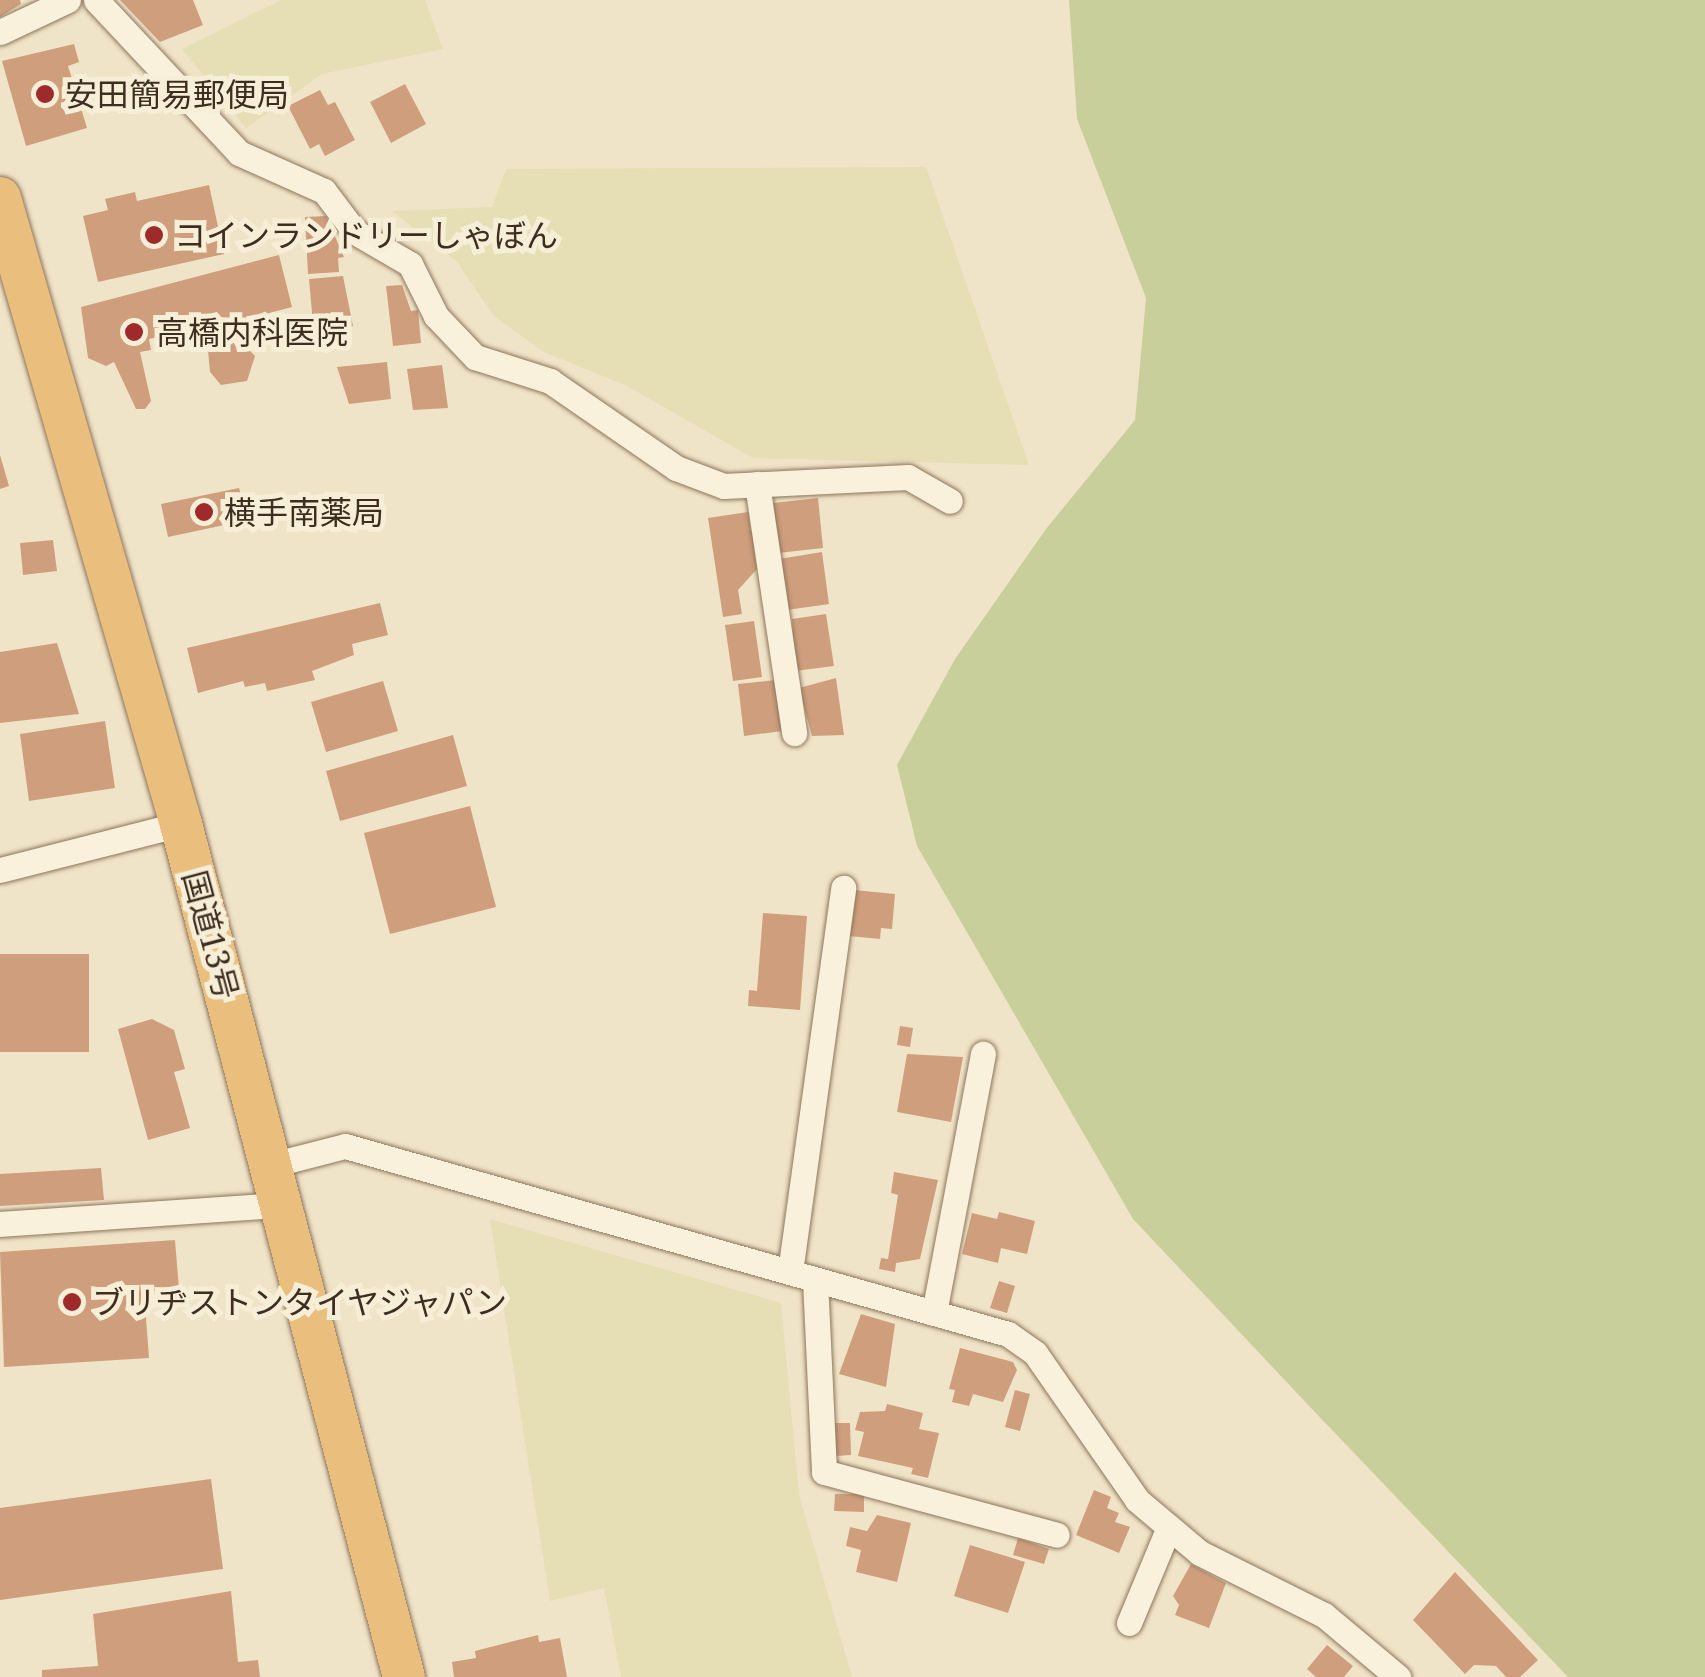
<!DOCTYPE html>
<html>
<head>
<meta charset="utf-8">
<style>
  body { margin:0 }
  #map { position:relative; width:1705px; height:1677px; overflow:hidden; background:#f0e4c8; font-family:"Noto Serif","Noto Sans JP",serif }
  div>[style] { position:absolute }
  .farmland>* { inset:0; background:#e6deb5 }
  .green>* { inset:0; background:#c9cf9b }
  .building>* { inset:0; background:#cf9f7d }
  .roads { filter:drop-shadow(0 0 2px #8d765c) drop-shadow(0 0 2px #8d765c) }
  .minor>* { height:25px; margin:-12.5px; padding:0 12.5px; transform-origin:12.5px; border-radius:12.5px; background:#faf1dc }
  .trunk>* { height:42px; margin:-21px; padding:0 21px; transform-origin:21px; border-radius:21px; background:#eabe7c }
  .dots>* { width:28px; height:28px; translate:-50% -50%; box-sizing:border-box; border:5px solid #f7eed8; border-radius:50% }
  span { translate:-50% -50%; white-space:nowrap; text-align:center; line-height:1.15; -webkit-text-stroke:10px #f7eed8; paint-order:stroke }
  .poi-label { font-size:32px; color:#3d2e20 }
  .left { translate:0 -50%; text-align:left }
  .street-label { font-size:32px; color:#3d2e20 }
</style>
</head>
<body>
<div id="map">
  <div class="farmland">
    <i style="clip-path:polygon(281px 0,425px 0,443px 49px,322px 74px,246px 128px,182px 49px)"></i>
    <i style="clip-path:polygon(926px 167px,1029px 465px,753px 458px,627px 386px,544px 352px,494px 316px,456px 261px,392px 211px,492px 207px,506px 169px)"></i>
    <i style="clip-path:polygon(490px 1219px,781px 1303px,799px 1495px,852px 1677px,621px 1677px,604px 1588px,550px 1601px)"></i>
  </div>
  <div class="green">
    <i style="clip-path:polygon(1069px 0,1705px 0,1705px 1677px,1568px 1677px,1312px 1409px,1133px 1219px,917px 846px,897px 765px,955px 659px,1046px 529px,1135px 420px,1146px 298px,1077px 119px)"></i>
  </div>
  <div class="building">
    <i style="clip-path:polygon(0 0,20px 0,21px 4px,0 17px)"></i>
    <i style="clip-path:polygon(120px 0,193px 0,203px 25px,160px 42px)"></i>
    <i style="clip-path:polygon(74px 44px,79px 62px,68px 66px,87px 128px,26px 146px,2px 61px)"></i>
    <i style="clip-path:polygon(405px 84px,426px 124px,391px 143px,370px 102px)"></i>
    <i style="clip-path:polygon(320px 90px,328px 105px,335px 102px,355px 140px,325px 156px,319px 144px,310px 149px,288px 106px)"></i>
    <i style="clip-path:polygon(209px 185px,224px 254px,98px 282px,83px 216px,108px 210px,105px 199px,135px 192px,137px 201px)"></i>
    <i style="clip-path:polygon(326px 216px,344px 257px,338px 258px,339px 272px,308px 274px,305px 217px)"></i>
    <i style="clip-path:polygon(279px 255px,292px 307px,239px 321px,244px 331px,233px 334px,255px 356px,247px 381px,221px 385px,210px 372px,208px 350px,223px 339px,220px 324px,149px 339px,151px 350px,140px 352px,151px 401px,145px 409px,136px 409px,114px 362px,106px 366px,88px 358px,81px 307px)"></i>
    <i style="clip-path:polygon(343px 276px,353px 326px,314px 335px,309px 279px)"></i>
    <i style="clip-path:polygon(402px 285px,411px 311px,418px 310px,421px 343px,393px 346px,386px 286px)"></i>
    <i style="clip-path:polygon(387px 362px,391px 399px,349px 404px,337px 367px)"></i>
    <i style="clip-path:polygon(442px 365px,448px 408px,413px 410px,407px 369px)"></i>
    <i style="clip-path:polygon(0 455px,9px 486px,0 489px)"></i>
    <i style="clip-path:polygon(239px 488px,248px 520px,168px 537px,161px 504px)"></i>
    <i style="clip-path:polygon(296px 497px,298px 511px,271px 516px,268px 502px)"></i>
    <i style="clip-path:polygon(818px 498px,823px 548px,778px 553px,773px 503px)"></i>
    <i style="clip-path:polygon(748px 512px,751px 531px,757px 531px,757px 569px,738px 590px,742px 614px,723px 617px,708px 518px)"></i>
    <i style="clip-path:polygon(53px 540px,57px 571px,23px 575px,20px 543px)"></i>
    <i style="clip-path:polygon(822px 552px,829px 604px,787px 610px,779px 559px)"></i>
    <i style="clip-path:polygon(380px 603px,388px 635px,352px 644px,354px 655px,312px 671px,315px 680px,267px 691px,265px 683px,245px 687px,243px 681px,198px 693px,187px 648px)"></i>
    <i style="clip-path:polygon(826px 614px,834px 666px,795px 671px,792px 619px)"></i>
    <i style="clip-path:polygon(754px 621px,762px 677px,733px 681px,725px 625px)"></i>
    <i style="clip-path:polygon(57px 643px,79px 714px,0 723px,0 652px)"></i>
    <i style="clip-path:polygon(836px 678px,844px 735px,812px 736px,799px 688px)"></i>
    <i style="clip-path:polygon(776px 680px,782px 731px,744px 736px,738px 684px)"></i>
    <i style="clip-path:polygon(383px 681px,398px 731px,326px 752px,311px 702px)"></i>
    <i style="clip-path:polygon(105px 721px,115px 788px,29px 801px,20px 734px)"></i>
    <i style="clip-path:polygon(453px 735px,467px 786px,340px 821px,326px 771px)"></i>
    <i style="clip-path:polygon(470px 806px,496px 907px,390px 934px,364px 833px)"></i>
    <i style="clip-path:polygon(854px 890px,895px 894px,892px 929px,881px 928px,880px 939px,849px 936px)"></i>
    <i style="clip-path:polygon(763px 913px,807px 916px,800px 1010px,748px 1006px,749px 990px,757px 991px)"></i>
    <i style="clip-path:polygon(0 954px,89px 954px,89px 1052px,0 1052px)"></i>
    <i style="clip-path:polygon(152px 1019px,174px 1030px,185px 1069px,174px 1072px,190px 1128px,148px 1140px,118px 1029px)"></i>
    <i style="clip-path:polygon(900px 1026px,913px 1028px,910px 1047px,897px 1045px)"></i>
    <i style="clip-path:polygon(907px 1054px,963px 1057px,951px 1122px,897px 1112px)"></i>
    <i style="clip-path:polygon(101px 1168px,104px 1200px,0 1206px,0 1174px)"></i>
    <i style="clip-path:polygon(894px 1172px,938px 1180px,920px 1259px,896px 1263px,895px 1272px,879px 1269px,881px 1258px,888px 1259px,898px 1195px,891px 1193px)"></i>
    <i style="clip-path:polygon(999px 1212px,1035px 1221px,1027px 1254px,1001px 1248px,998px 1263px,962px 1254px,972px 1213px,997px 1219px)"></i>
    <i style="clip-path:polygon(175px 1240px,179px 1289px,144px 1291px,149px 1358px,4px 1367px,0 1252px)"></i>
    <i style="clip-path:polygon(999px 1281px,1015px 1286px,1007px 1313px,990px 1308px)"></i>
    <i style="clip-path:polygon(861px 1314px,895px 1324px,886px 1387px,839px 1374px)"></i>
    <i style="clip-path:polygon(960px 1348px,1013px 1362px,1017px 1370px,1003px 1402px,973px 1394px,969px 1406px,952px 1402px,955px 1390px,949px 1389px)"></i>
    <i style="clip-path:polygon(1015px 1390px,1030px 1394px,1020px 1431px,1005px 1427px)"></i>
    <i style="clip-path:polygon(887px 1404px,923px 1413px,919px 1429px,939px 1433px,928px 1478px,911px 1474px,913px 1468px,858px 1456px,864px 1432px,855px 1430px,860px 1412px,885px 1411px)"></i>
    <i style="clip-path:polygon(834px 1423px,850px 1423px,851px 1455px,836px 1456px)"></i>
    <i style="clip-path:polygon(211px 1479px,223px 1569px,0 1600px,0 1508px)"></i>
    <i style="clip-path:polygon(1094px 1490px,1111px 1497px,1107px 1508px,1119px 1513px,1115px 1522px,1130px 1527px,1119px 1553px,1076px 1535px)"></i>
    <i style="clip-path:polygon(835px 1494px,864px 1494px,864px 1512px,834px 1511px)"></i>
    <i style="clip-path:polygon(877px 1515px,911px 1523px,897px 1582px,856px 1572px,861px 1550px,846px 1546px,850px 1527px,867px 1531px)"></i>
    <i style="clip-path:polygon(1018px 1538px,1049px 1549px,1044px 1564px,1013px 1555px)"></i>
    <i style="clip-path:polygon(970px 1545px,1025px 1562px,1008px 1613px,954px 1596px)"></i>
    <i style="clip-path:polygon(1191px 1564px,1226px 1583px,1209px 1628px,1175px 1615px,1179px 1605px,1173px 1596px)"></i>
    <i style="clip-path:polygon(1455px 1572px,1538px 1660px,1520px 1677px,1506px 1677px,1496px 1666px,1474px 1665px,1465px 1674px,1413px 1620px)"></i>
    <i style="clip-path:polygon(231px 1591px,238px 1662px,258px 1660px,260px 1677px,42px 1677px,42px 1670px,98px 1666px,93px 1614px)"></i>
    <i style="clip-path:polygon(538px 1635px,539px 1642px,560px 1638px,567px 1677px,454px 1677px,452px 1662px,476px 1658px,475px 1651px)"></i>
    <i style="clip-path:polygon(1327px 1645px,1353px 1666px,1344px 1677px,1316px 1677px,1307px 1669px)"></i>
  </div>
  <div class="roads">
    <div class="minor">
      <i style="left:96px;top:0;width:209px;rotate:46.9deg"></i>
      <i style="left:239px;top:153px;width:93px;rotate:24.1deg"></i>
      <i style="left:324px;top:191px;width:51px;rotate:52.9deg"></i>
      <i style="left:355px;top:232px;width:64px;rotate:30.2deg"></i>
      <i style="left:410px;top:264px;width:58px;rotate:63.4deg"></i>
      <i style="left:436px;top:316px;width:57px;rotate:46.4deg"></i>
      <i style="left:475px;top:357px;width:79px;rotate:17.7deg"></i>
      <i style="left:550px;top:381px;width:153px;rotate:34.6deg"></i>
      <i style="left:676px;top:468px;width:51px;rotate:20.6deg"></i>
      <i style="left:724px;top:486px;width:184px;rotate:-2.8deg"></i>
      <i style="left:908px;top:477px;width:48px;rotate:29.7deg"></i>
      <i style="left:0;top:32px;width:75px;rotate:-25.2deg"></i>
      <i style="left:757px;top:484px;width:252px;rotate:81.5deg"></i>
      <i style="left:0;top:870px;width:187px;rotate:-14.3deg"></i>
      <i style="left:271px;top:1165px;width:76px;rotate:-14.4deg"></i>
      <i style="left:345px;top:1146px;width:689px;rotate:15.83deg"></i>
      <i style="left:1008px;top:1334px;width:33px;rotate:35deg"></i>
      <i style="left:1035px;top:1353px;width:179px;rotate:55.2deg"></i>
      <i style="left:1137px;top:1500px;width:82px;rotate:40.1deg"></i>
      <i style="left:1200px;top:1553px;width:139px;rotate:26.6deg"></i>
      <i style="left:1324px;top:1615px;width:97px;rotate:40deg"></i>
      <i style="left:0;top:1224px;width:283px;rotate:-3.9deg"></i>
      <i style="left:790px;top:1272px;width:388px;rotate:-82.1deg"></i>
      <i style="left:815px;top:1280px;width:192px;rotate:87.3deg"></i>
      <i style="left:824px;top:1472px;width:241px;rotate:15.1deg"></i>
      <i style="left:934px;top:1313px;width:264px;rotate:-79.3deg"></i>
      <i style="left:1129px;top:1623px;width:104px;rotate:-67.4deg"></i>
    </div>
    <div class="trunk">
      <i style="left:0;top:198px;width:652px;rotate:73.87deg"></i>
      <i style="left:181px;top:824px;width:882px;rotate:75.35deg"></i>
    </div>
  </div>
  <div class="dots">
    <i style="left:45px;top:94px;background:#9e2a2b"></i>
    <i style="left:154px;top:235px;background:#9e2a2b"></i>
    <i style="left:134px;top:332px;background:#9e2a2b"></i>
    <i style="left:204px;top:512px;background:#9e2a2b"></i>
    <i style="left:72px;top:1302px;background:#9e2a2b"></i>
  </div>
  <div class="poi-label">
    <span class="left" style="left:65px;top:94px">安田簡易郵便局</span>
    <span class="left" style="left:174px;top:235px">コインランドリーしゃぼん</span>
    <span class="left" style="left:156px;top:332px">高橋内科医院</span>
    <span class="left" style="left:224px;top:512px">横手南薬局</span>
    <span class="left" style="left:92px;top:1302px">ブリヂストンタイヤジャパン</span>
  </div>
  <div class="street-label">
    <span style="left:211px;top:935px;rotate:75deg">国道13号</span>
  </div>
</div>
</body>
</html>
